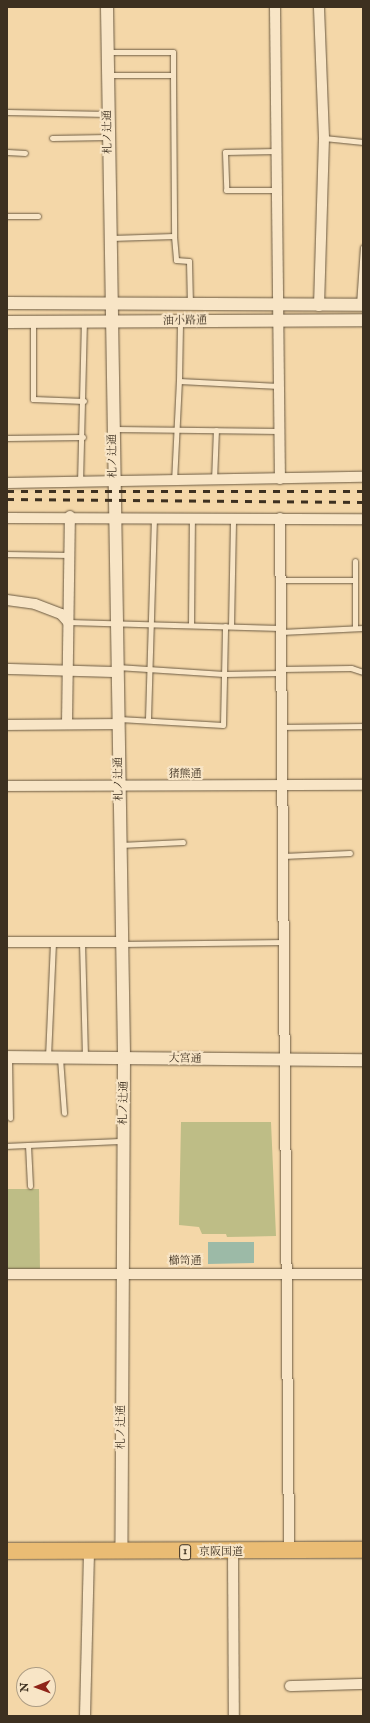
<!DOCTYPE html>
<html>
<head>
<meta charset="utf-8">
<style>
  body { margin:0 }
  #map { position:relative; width:370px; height:1723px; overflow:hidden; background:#f4d7a8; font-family:"IM FELL English","Noto Serif JP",serif }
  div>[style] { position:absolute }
  .green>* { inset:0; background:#bebd86 }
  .water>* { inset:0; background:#9cbaa7 }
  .roads { filter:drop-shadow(0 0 1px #6b5a42) drop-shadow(0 0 1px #6b5a42) }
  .service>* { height:5px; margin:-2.5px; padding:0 2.5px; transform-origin:2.5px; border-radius:2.5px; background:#f8e5c6 }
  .minor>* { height:10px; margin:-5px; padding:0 5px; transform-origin:5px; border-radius:5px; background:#f8e5c6 }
  .tertiary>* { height:12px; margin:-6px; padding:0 6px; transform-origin:6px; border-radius:6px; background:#f8e5c6 }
  .trunk>* { height:16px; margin:-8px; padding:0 8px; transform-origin:8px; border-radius:8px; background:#eabc74 }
  .rail>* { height:3px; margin-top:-1.5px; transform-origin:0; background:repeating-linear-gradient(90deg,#3d3020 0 7px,transparent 0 14px) }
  span { translate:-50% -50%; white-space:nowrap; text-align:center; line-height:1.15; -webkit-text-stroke:4px #f8e5c6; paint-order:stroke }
  .shield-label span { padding:1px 3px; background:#f8e5c6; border:1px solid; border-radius:3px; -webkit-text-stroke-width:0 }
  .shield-label { font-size:10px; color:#3d3020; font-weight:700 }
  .street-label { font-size:11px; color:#3d3020 }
  .frame { position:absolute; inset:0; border:8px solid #3d3020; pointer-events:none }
  .north { position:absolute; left:16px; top:1667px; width:40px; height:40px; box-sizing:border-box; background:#f8e5c6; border:1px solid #ad9d84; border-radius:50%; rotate:269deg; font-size:11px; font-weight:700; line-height:16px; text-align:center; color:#3d3020 }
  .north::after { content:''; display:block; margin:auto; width:14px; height:18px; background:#8f2418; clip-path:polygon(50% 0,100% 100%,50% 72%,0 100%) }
</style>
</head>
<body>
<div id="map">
  <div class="green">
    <i style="clip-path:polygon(181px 1122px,271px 1122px,276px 1236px,227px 1237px,226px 1234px,202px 1234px,199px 1227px,179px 1225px)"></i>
    <i style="clip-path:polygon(7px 1189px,39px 1189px,40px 1272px,7px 1271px)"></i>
  </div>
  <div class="water">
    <i style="clip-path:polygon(208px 1242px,254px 1242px,254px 1263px,208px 1264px)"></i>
  </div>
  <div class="roads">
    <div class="service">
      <i style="left:108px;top:52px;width:65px"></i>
      <i style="left:173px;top:52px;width:23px;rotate:90deg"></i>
      <i style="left:173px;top:75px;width:161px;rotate:89.6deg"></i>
      <i style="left:174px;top:236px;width:63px;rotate:178.2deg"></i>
      <i style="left:108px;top:75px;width:65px"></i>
      <i style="left:7px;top:112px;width:101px;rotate:1.1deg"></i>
      <i style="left:52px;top:138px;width:56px;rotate:-1deg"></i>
      <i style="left:324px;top:138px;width:39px;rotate:6deg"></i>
      <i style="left:277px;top:151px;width:52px;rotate:178.9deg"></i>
      <i style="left:225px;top:152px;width:38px;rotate:88deg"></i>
      <i style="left:226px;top:190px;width:51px"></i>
      <i style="left:7px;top:152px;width:18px;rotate:3deg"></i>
      <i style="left:7px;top:216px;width:31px"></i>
      <i style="left:174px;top:236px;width:24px;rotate:85deg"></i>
      <i style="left:176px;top:260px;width:13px;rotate:4deg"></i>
      <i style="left:189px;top:261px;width:43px;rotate:88.7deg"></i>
      <i style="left:359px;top:305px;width:58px;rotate:-86.1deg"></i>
      <i style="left:33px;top:322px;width:77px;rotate:90deg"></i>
      <i style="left:33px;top:399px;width:51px;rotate:2.2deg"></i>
      <i style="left:179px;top:381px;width:59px;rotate:-89deg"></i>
      <i style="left:115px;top:429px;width:165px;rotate:0.7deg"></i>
      <i style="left:7px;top:438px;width:76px;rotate:-0.8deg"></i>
      <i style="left:214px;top:481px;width:51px;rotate:-87.8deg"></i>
      <i style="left:174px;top:482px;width:101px;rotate:-87.2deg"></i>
      <i style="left:179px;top:381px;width:100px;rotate:2.9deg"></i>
      <i style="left:80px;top:483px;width:160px;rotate:-88.6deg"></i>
      <i style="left:7px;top:554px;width:62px;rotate:0.9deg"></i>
      <i style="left:355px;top:561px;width:67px;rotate:90deg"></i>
      <i style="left:280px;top:580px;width:74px"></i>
      <i style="left:68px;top:622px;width:212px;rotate:1.6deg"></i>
      <i style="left:191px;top:625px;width:107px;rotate:-89.5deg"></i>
      <i style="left:231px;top:626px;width:107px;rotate:-88.9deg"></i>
      <i style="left:281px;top:632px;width:82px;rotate:-2.8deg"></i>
      <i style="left:117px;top:667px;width:107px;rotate:3.7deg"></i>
      <i style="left:224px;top:674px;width:57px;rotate:-1deg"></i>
      <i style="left:281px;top:669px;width:70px;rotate:-0.8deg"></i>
      <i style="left:351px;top:668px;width:13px;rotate:18deg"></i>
      <i style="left:119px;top:719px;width:104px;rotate:3.3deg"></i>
      <i style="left:223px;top:725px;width:99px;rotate:-88.8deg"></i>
      <i style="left:148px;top:719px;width:201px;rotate:-88.3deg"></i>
      <i style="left:281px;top:727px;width:82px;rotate:-0.7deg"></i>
      <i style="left:120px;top:845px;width:63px;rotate:-2.7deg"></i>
      <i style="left:283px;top:856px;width:67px;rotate:-2.6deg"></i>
      <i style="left:82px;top:942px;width:115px;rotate:88.5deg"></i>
      <i style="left:123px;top:944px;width:161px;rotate:-0.7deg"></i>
      <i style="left:9px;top:1057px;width:61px;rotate:89.1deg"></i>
      <i style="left:48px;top:1057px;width:115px;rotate:-87.5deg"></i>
      <i style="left:60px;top:1058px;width:55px;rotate:85.8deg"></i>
      <i style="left:28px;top:1145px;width:41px;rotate:87.2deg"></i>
      <i style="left:7px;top:1146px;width:116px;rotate:-2.5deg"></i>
    </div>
    <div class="minor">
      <i style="left:275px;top:7px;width:472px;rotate:89.4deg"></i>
      <i style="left:319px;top:306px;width:168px;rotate:-88.3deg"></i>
      <i style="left:324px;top:138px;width:131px;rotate:-92.2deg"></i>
      <i style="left:7px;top:483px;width:356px;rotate:-1deg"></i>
      <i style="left:7px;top:518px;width:356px;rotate:0.2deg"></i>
      <i style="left:280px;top:518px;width:1034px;rotate:89.5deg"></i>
      <i style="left:7px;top:600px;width:28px;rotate:8deg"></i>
      <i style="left:35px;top:604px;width:28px;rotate:21deg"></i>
      <i style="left:61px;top:614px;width:11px;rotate:49deg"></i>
      <i style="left:7px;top:669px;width:110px;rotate:1.6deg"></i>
      <i style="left:67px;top:724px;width:208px;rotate:-89.2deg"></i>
      <i style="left:7px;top:725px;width:111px;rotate:-0.5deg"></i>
      <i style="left:7px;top:786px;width:356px;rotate:-0.2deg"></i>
      <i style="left:7px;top:942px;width:115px"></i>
      <i style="left:7px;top:1274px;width:356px"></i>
      <i style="left:233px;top:1552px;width:164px;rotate:89.7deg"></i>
      <i style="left:290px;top:1686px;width:73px;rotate:-1.6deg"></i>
      <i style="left:85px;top:1716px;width:163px;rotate:-88.6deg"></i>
    </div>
    <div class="tertiary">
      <i style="left:107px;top:7px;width:1051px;rotate:89.07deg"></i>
      <i style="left:124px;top:1058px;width:494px;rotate:90.3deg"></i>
      <i style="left:7px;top:303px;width:356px;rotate:0.3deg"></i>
      <i style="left:7px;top:322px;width:356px;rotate:-0.3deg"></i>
      <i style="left:7px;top:1057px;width:356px;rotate:0.5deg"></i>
    </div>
    <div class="trunk">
      <i style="left:7px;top:1551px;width:356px;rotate:-0.2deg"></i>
    </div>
  </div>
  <div class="rail">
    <i style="left:7px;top:491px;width:356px"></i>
    <i style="left:7px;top:499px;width:356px;rotate:0.5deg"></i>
  </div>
  <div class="shield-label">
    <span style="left:185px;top:1552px">1</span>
  </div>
  <div class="street-label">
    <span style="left:108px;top:132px;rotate:-91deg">札ノ辻通</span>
    <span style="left:185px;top:321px;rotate:-1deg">油小路通</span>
    <span style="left:113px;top:456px;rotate:-91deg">札ノ辻通</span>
    <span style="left:185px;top:774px">猪熊通</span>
    <span style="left:119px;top:779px;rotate:-91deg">札ノ辻通</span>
    <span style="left:185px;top:1059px;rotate:1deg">大宮通</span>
    <span style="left:124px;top:1103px;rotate:-89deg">札ノ辻通</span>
    <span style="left:185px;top:1261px">櫛笥通</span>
    <span style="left:121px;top:1427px;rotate:-90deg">札ノ辻通</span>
    <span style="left:221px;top:1552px">京阪国道</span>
  </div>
  <div class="frame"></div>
  <div class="north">N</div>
</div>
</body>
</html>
